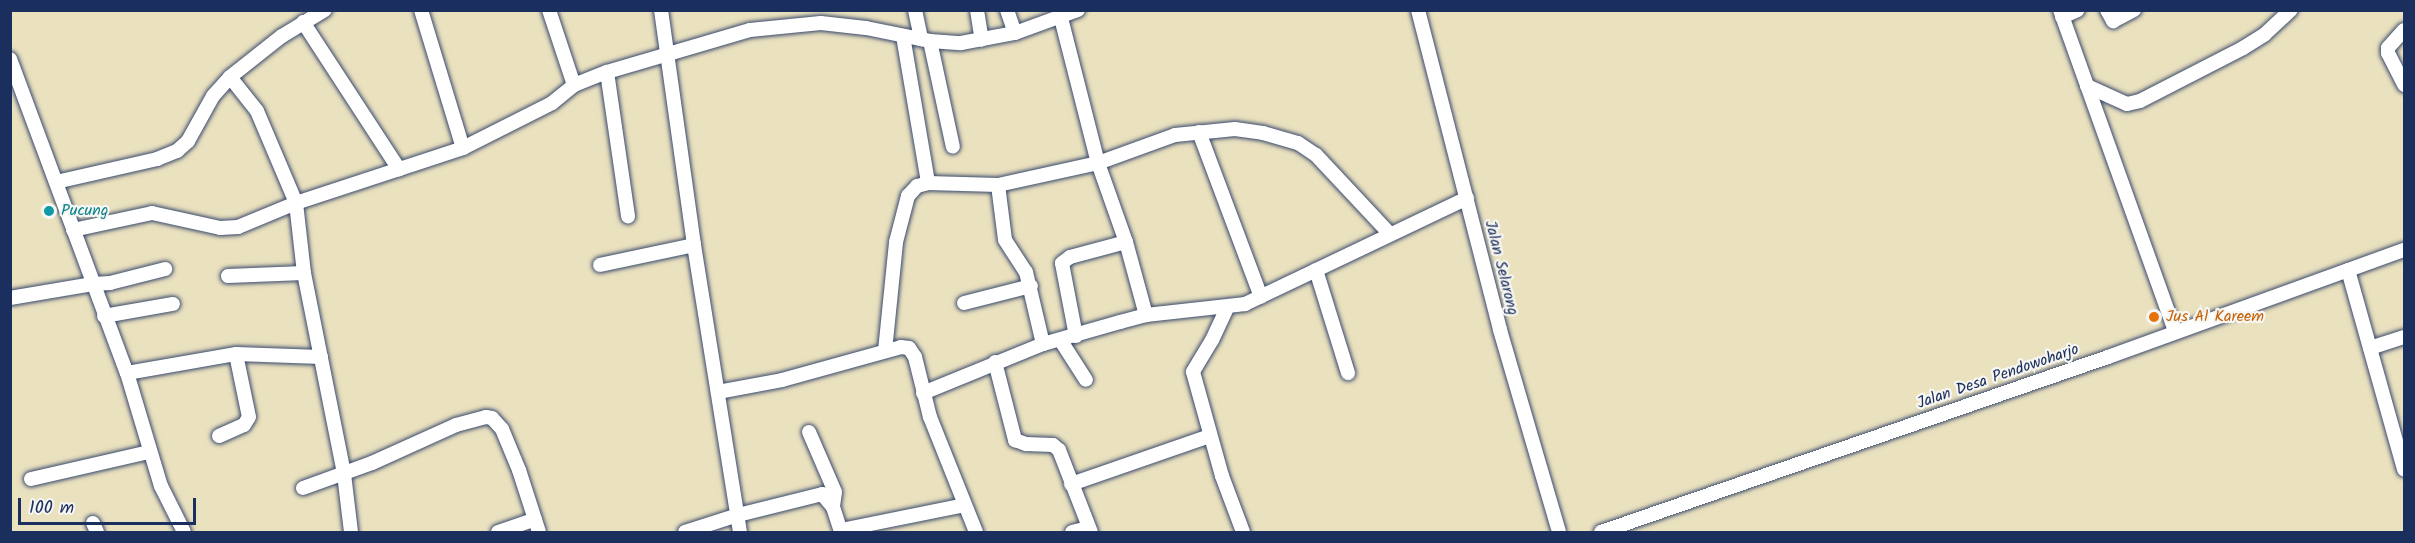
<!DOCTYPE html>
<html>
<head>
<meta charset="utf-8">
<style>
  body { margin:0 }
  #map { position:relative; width:2415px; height:543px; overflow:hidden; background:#eae1bf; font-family:Kalam,sans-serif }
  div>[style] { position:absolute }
  .roads { filter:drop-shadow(0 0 2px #3a4a6d) drop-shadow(0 0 2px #3a4a6d) }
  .minor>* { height:14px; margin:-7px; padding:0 7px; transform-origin:7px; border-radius:7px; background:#fff }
  .dots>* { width:16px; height:16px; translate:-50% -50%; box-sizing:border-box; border:3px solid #f6f6f2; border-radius:50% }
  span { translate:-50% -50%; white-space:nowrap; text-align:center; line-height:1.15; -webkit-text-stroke:4.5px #f6f6f2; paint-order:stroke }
  .culture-label { font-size:16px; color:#0d838f }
  .left { translate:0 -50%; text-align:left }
  .street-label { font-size:16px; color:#1b2f5e }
  .food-label { font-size:16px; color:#c56008 }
  .frame { position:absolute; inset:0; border:12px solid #1b2f5e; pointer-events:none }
  .scale { position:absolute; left:18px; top:498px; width:178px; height:27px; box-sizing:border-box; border:3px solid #1b2f5e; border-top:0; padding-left:8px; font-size:18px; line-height:21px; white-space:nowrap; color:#1b2f5e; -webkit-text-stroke:4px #f6f6f2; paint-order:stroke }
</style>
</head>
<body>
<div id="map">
  <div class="roads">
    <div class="minor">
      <i style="left:421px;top:10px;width:144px;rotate:73.1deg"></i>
      <i style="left:549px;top:10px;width:79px;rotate:71.6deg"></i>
      <i style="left:661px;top:10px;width:237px;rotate:82deg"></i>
      <i style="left:694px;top:245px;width:291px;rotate:80.9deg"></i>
      <i style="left:915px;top:10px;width:30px;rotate:78deg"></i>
      <i style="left:977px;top:10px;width:30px;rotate:81deg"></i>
      <i style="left:1007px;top:10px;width:24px;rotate:71deg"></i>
      <i style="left:1418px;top:10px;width:330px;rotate:75.6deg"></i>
      <i style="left:1500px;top:330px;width:210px;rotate:73.7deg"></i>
      <i style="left:2060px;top:10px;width:342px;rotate:70.3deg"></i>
      <i style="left:2107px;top:10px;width:13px;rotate:61deg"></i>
      <i style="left:2113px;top:21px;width:24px;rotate:-28deg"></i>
      <i style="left:2062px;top:17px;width:17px;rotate:-24deg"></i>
      <i style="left:1061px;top:18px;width:150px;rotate:75.7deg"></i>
      <i style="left:1098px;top:163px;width:84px;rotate:70.5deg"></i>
      <i style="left:1126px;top:242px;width:76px;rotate:74.7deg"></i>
      <i style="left:303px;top:22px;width:176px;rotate:56.9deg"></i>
      <i style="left:2404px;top:30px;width:24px;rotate:132deg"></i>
      <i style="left:2388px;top:48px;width:5px;rotate:90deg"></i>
      <i style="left:2388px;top:53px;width:36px;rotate:63deg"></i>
      <i style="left:903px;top:36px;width:149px;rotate:80.3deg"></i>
      <i style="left:930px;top:41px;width:108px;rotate:77.8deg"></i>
      <i style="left:10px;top:59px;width:335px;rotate:69.6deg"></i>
      <i style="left:127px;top:373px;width:118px;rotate:73.3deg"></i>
      <i style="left:161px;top:486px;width:51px;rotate:63.4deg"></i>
      <i style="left:607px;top:72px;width:146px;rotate:81.7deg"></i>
      <i style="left:230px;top:77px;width:43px;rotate:51.5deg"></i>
      <i style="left:257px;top:111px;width:100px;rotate:67deg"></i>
      <i style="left:296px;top:203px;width:70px;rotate:83.5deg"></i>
      <i style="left:304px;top:273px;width:205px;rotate:78.7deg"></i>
      <i style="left:344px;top:474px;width:58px;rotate:83.1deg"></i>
      <i style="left:2087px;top:86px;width:44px;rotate:24.2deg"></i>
      <i style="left:2127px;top:104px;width:13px;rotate:-13deg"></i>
      <i style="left:2140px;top:101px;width:116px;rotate:-27.2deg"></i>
      <i style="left:2243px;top:48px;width:26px;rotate:-32deg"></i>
      <i style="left:2265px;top:34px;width:35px;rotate:-43deg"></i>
      <i style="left:1199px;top:132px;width:176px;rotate:69.4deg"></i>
      <i style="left:56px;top:182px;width:104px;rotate:-12.8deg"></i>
      <i style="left:157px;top:159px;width:22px;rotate:-22deg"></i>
      <i style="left:177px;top:151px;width:15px;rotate:-42deg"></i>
      <i style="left:188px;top:141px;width:51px;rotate:-60.9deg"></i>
      <i style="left:213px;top:96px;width:25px;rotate:-48deg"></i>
      <i style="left:230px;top:77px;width:66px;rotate:-38.3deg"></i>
      <i style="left:282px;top:36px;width:50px;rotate:-31.2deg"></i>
      <i style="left:998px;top:185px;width:55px;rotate:82.7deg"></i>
      <i style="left:1005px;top:240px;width:38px;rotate:57deg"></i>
      <i style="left:1026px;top:272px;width:74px;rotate:76.7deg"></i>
      <i style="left:73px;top:230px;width:81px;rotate:-12.1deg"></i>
      <i style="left:152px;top:213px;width:70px;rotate:12.4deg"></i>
      <i style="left:220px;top:228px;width:18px;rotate:-3deg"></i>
      <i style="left:238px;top:227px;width:63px;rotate:-22.5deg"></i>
      <i style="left:296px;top:203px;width:176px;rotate:-18.2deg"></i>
      <i style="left:463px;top:148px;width:100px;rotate:-26.8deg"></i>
      <i style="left:552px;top:103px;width:28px;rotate:-39deg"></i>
      <i style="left:574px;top:85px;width:35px;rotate:-22deg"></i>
      <i style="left:607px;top:72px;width:149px;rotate:-16.4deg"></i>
      <i style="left:750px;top:30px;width:71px;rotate:-5.6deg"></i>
      <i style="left:821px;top:23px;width:45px;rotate:6.3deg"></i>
      <i style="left:866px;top:28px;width:65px;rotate:11.5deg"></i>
      <i style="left:930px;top:41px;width:31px;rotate:4deg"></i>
      <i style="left:961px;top:43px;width:55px;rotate:-10.5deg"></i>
      <i style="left:1015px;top:33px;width:67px;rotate:-20.1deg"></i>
      <i style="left:600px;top:265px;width:96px;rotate:-12deg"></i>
      <i style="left:1316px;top:270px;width:108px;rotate:72.7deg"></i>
      <i style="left:2348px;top:270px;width:207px;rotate:74.3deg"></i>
      <i style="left:228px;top:276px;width:76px;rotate:-2.3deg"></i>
      <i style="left:10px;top:298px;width:84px;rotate:-9.6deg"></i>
      <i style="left:93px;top:284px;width:17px;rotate:-3deg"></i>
      <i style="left:110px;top:283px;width:57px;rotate:-14.3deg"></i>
      <i style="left:964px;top:303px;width:69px;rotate:-14.2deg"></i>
      <i style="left:1227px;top:308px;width:35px;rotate:115deg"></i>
      <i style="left:1212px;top:340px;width:37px;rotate:121deg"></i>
      <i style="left:1193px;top:372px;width:108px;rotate:74.4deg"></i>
      <i style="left:1222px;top:476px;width:60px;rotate:69.4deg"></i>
      <i style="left:104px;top:316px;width:70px;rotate:-9.9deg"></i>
      <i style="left:1076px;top:336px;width:74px;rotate:-100.9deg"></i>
      <i style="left:1062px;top:263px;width:10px;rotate:-37deg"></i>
      <i style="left:1070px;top:257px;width:58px;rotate:-15deg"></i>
      <i style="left:1061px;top:341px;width:46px;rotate:57.3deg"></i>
      <i style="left:2370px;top:348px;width:36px;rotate:-18deg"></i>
      <i style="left:885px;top:351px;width:110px;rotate:-84.2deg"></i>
      <i style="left:896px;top:242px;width:48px;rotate:-75.4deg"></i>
      <i style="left:908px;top:196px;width:13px;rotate:-48deg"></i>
      <i style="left:917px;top:186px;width:11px;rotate:-15deg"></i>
      <i style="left:928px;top:183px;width:70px;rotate:1.6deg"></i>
      <i style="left:998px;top:185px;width:102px;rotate:-12.4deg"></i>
      <i style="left:1098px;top:163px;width:82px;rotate:-20deg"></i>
      <i style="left:1175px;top:135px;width:60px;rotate:-5.7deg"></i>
      <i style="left:1235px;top:129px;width:28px;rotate:8deg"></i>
      <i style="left:1263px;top:133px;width:36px;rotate:16deg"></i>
      <i style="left:1298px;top:143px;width:22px;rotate:34deg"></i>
      <i style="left:1316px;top:155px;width:107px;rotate:46.9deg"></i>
      <i style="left:995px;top:362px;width:81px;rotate:75.6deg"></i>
      <i style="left:1015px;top:440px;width:12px;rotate:20deg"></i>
      <i style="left:1026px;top:444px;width:27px;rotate:2deg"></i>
      <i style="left:1053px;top:445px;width:8px;rotate:40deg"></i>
      <i style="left:1059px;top:450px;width:88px;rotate:68.7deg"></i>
      <i style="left:127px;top:373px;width:111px;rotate:-9.9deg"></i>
      <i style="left:236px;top:354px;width:85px;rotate:2deg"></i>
      <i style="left:718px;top:392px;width:65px;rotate:-10.6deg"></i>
      <i style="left:782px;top:380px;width:123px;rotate:-15.5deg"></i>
      <i style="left:901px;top:347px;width:8px;rotate:7deg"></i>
      <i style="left:909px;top:348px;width:11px;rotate:56deg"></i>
      <i style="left:915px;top:357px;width:62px;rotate:76deg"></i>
      <i style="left:930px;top:417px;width:124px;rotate:68.2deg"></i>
      <i style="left:923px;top:393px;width:130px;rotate:-22.2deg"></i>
      <i style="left:1043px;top:344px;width:80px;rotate:-15.9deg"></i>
      <i style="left:1120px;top:322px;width:27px;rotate:-15deg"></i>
      <i style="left:1146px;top:315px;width:100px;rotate:-6.3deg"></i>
      <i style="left:1245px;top:304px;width:246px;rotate:-25.5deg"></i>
      <i style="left:809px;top:432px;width:65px;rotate:66.6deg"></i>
      <i style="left:835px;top:492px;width:15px;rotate:98deg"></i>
      <i style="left:219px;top:436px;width:27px;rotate:-24deg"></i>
      <i style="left:244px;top:425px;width:9px;rotate:-58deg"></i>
      <i style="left:249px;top:417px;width:64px;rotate:-101.7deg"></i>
      <i style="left:31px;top:479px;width:121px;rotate:-12.9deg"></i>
      <i style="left:1071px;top:484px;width:147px;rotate:-19.1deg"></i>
      <i style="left:303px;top:488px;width:73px;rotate:-19.9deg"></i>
      <i style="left:372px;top:463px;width:92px;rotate:-24.3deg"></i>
      <i style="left:456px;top:425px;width:31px;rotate:-15deg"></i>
      <i style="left:486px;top:417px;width:6px;rotate:9deg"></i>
      <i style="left:492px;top:418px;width:15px;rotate:48deg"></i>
      <i style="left:502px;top:429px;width:44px;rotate:67.5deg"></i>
      <i style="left:519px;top:470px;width:65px;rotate:72.1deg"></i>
      <i style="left:93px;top:523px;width:10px;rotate:66deg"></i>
      <i style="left:841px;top:530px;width:126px;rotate:-11.4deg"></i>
      <i style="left:498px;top:532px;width:39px;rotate:-19deg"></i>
      <i style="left:685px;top:532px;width:56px;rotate:-17.8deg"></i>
      <i style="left:738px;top:515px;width:87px;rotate:-14deg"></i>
      <i style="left:822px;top:494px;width:17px;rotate:50deg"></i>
      <i style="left:833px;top:507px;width:26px;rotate:72deg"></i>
      <i style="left:1072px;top:532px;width:16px;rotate:-14deg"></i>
      <i style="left:1601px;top:532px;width:536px;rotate:-19.04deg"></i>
      <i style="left:2108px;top:357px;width:315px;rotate:-19.9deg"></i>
    </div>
  </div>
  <div class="dots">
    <i style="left:49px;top:211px;background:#0f9aa8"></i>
    <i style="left:2154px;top:317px;background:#e8710a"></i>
  </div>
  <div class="culture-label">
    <span class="left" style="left:61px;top:211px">Pucung</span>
  </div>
  <div class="street-label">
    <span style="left:1501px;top:268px;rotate:76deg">Jalan Selarong</span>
    <span style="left:1998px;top:377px;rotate:-19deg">Jalan Desa Pendowoharjo</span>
  </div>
  <div class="food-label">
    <span class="left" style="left:2166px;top:317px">Jus Al Kareem</span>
  </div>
  <div class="frame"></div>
  <div class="scale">100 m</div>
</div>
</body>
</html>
